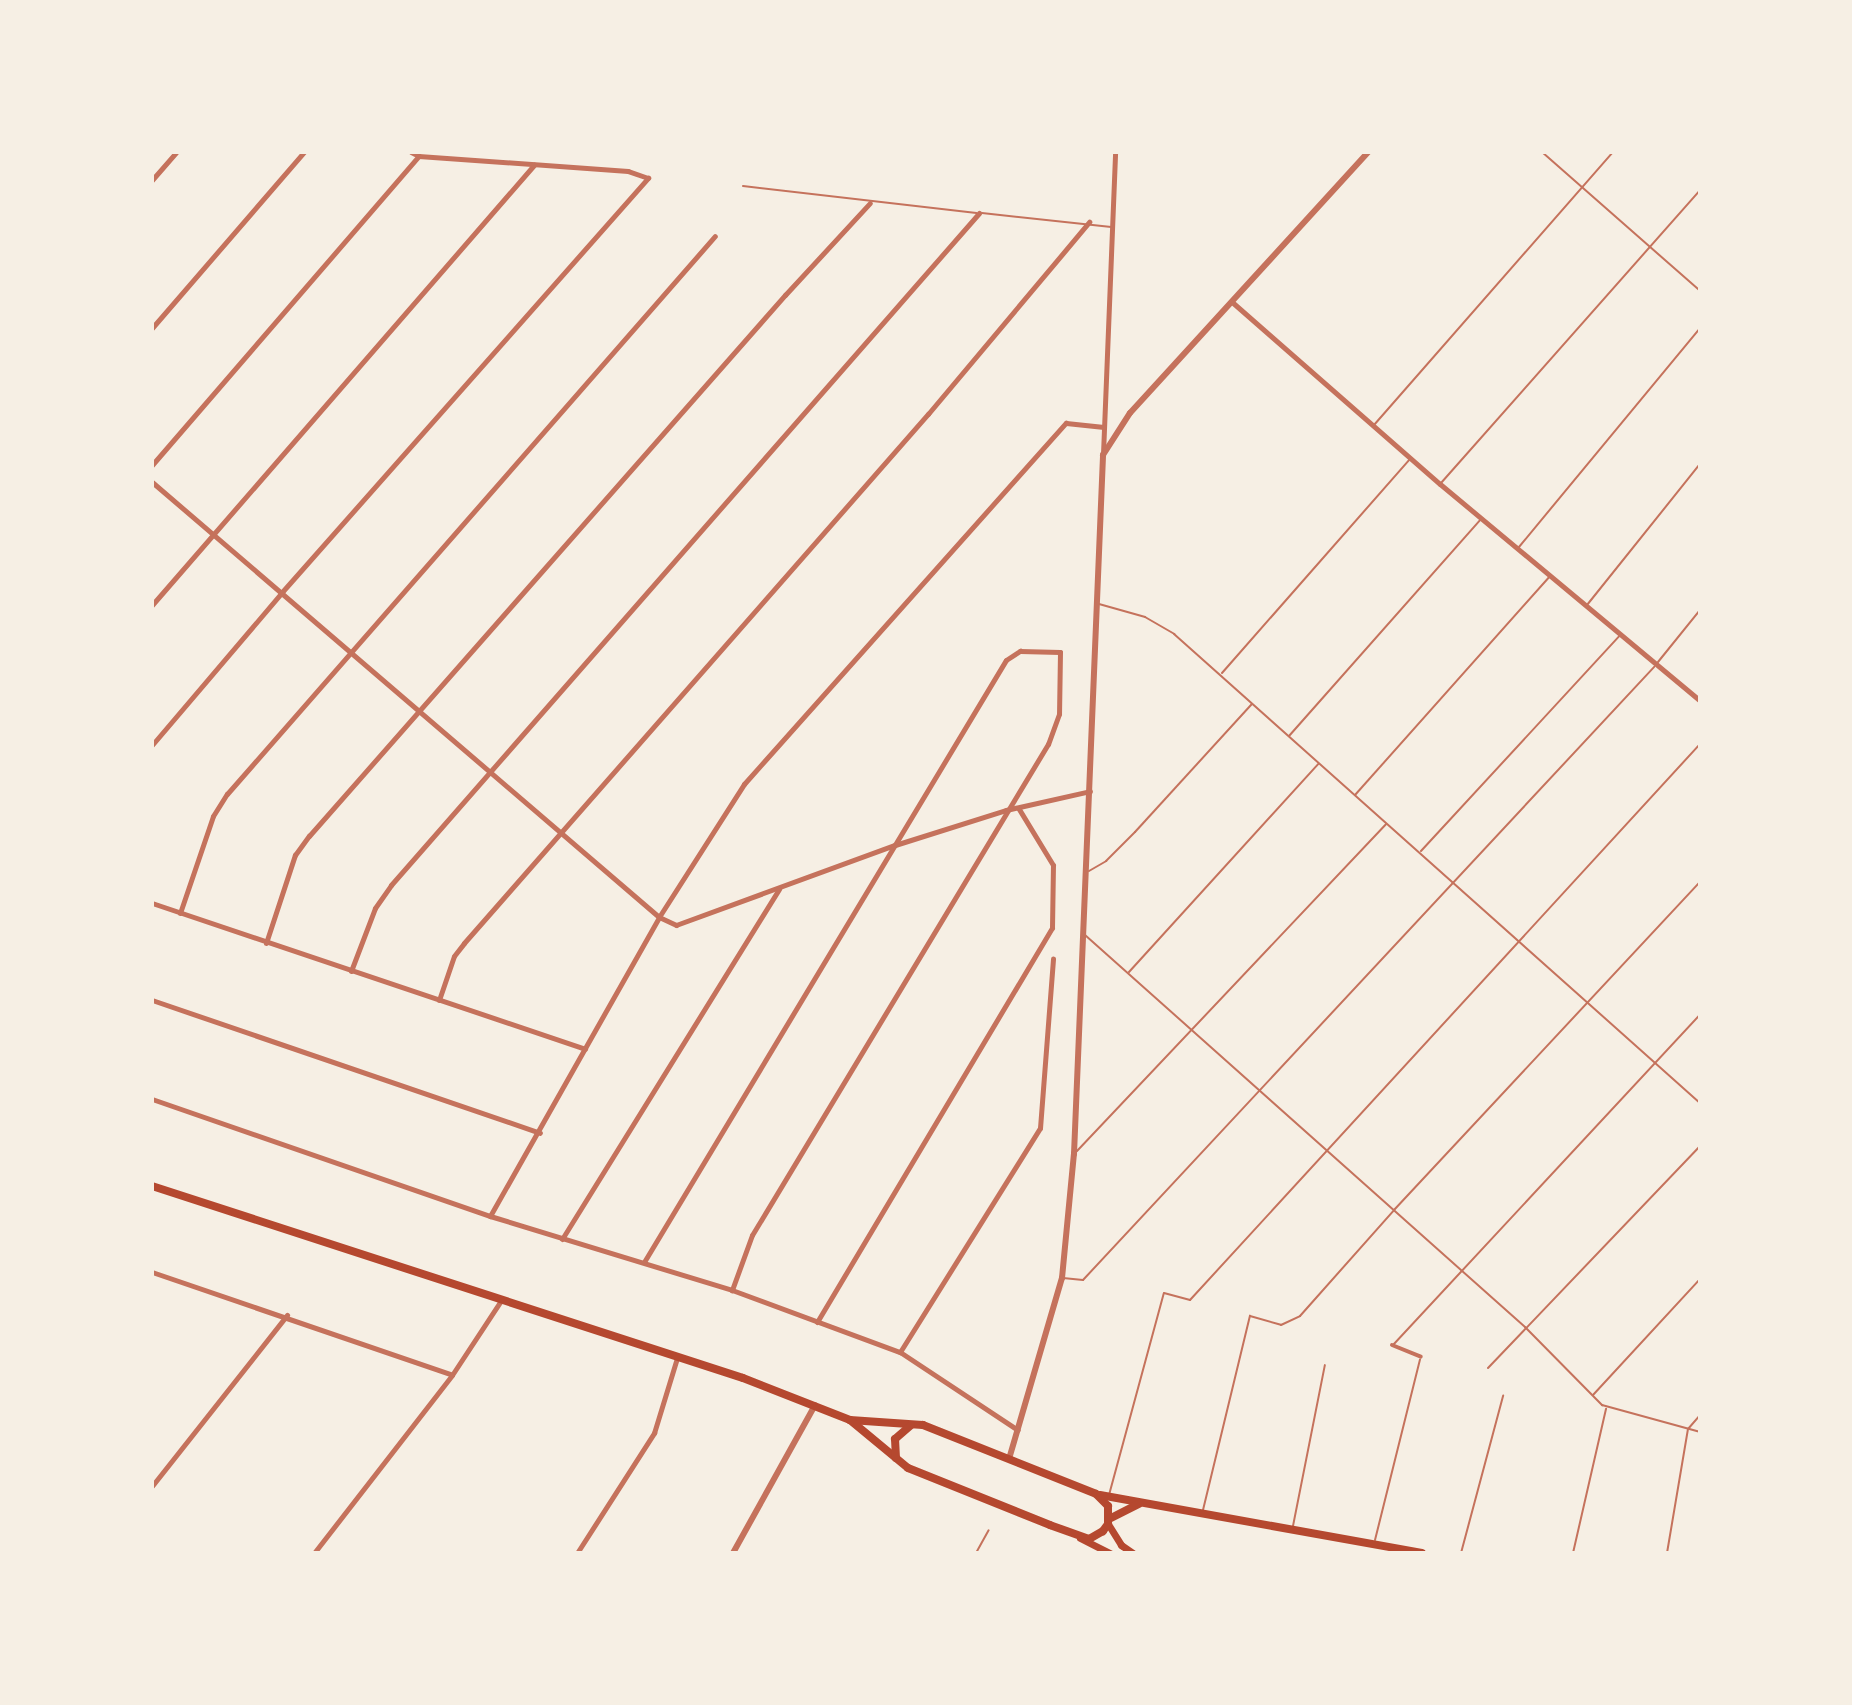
<!DOCTYPE html>
<html>
<head>
<meta charset="utf-8">
<style>
  body { margin:0 }
  #map { position:relative; width:1852px; height:1705px; overflow:hidden; background:#f6efe4; font-family:"Fira Sans Condensed",sans-serif }
  div>[style] { position:absolute }
  .service>* { height:2px; margin:-1px; padding:0 1px; transform-origin:1px; border-radius:1px; background:#c5725c }
  .pedestrian>* { height:4px; margin:-2px; padding:0 2px; transform-origin:2px; border-radius:2px; background:#c5725c }
  .minor>* { height:5px; margin:-2.5px; padding:0 2.5px; transform-origin:2.5px; border-radius:2.5px; background:#c5725c }
  .tertiary>* { height:6px; margin:-3px; padding:0 3px; transform-origin:3px; border-radius:3px; background:#c5725c }
  .secondary>* { height:7px; margin:-3.5px; padding:0 3.5px; transform-origin:3.5px; border-radius:3.5px; background:#b5482f }
  .primary>* { height:8px; margin:-4px; padding:0 4px; transform-origin:4px; border-radius:4px; background:#b5482f }
  span { translate:-50% -50%; white-space:nowrap; text-align:center; line-height:1.15; -webkit-text-stroke:6px #f6efe4; paint-order:stroke }
  .frame { position:absolute; inset:0; border:154px solid #f6efe4; pointer-events:none }
</style>
</head>
<body>
<div id="map">
  <div class="service">
    <i style="left:1542px;top:152px;width:210px;rotate:41.3deg"></i>
    <i style="left:743px;top:186px;width:235px;rotate:6.6deg"></i>
    <i style="left:982px;top:213px;width:130px;rotate:6.2deg"></i>
    <i style="left:1374px;top:425px;width:363px;rotate:-48.8deg"></i>
    <i style="left:1441px;top:483px;width:391px;rotate:-48.5deg"></i>
    <i style="left:1519px;top:547px;width:284px;rotate:-50.4deg"></i>
    <i style="left:1099px;top:604px;width:48px;rotate:15.8deg"></i>
    <i style="left:1145px;top:617px;width:34px;rotate:30deg"></i>
    <i style="left:1174px;top:634px;width:705px;rotate:41.72deg"></i>
    <i style="left:1587px;top:605px;width:181px;rotate:-51.3deg"></i>
    <i style="left:1658px;top:662px;width:67px;rotate:-51.1deg"></i>
    <i style="left:1222px;top:673px;width:285px;rotate:-48.7deg"></i>
    <i style="left:1289px;top:736px;width:290px;rotate:-48.5deg"></i>
    <i style="left:1355px;top:795px;width:293px;rotate:-48.3deg"></i>
    <i style="left:1421px;top:851px;width:294px;rotate:-47.3deg"></i>
    <i style="left:1089px;top:871px;width:20px;rotate:-30deg"></i>
    <i style="left:1106px;top:861px;width:41px;rotate:-45deg"></i>
    <i style="left:1135px;top:832px;width:173px;rotate:-47.6deg"></i>
    <i style="left:1085px;top:935px;width:589px;rotate:41.7deg"></i>
    <i style="left:1525px;top:1327px;width:110px;rotate:45.4deg"></i>
    <i style="left:1602px;top:1405px;width:102px;rotate:15.4deg"></i>
    <i style="left:1129px;top:972px;width:281px;rotate:-47.7deg"></i>
    <i style="left:1077px;top:1151px;width:450px;rotate:-46.6deg"></i>
    <i style="left:1063px;top:1278px;width:20px;rotate:6deg"></i>
    <i style="left:1083px;top:1280px;width:838px;rotate:-47.03deg"></i>
    <i style="left:1393px;top:1345px;width:451px;rotate:-47.1deg"></i>
    <i style="left:1488px;top:1368px;width:307px;rotate:-46.3deg"></i>
    <i style="left:1593px;top:1395px;width:158px;rotate:-47.3deg"></i>
    <i style="left:1109px;top:1495px;width:209px;rotate:-74.8deg"></i>
    <i style="left:1164px;top:1293px;width:27px;rotate:15deg"></i>
    <i style="left:1190px;top:1300px;width:754px;rotate:-47.47deg"></i>
    <i style="left:1203px;top:1510px;width:200px;rotate:-76.4deg"></i>
    <i style="left:1250px;top:1316px;width:32px;rotate:16deg"></i>
    <i style="left:1281px;top:1325px;width:21px;rotate:-25deg"></i>
    <i style="left:1300px;top:1316px;width:142px;rotate:-48.4deg"></i>
    <i style="left:1394px;top:1210px;width:449px;rotate:-47deg"></i>
    <i style="left:1293px;top:1526px;width:164px;rotate:-78.8deg"></i>
    <i style="left:1375px;top:1540px;width:186px;rotate:-76deg"></i>
    <i style="left:976px;top:1553px;width:26px;rotate:-61deg"></i>
    <i style="left:1461px;top:1553px;width:163px;rotate:-75deg"></i>
    <i style="left:1573px;top:1553px;width:148px;rotate:-77.1deg"></i>
    <i style="left:1667px;top:1553px;width:126px;rotate:-80.4deg"></i>
    <i style="left:1688px;top:1429px;width:18px;rotate:-49deg"></i>
  </div>
  <div class="pedestrian">
    <i style="left:1392px;top:1345px;width:31px;rotate:22deg"></i>
  </div>
  <div class="minor">
    <i style="left:152px;top:180px;width:37px;rotate:-49deg"></i>
    <i style="left:1232px;top:302px;width:276px;rotate:41.2deg"></i>
    <i style="left:1440px;top:484px;width:339px;rotate:39.8deg"></i>
    <i style="left:152px;top:328px;width:233px;rotate:-49.2deg"></i>
    <i style="left:1103px;top:454px;width:302px;rotate:-87.7deg"></i>
    <i style="left:152px;top:465px;width:408px;rotate:-49.2deg"></i>
    <i style="left:152px;top:482px;width:668px;rotate:40.63deg"></i>
    <i style="left:659px;top:917px;width:19px;rotate:25deg"></i>
    <i style="left:676px;top:925px;width:233px;rotate:-20.1deg"></i>
    <i style="left:895px;top:845px;width:116px;rotate:-17.5deg"></i>
    <i style="left:1006px;top:810px;width:86px;rotate:-12.7deg"></i>
    <i style="left:152px;top:605px;width:583px;rotate:-49.04deg"></i>
    <i style="left:152px;top:745px;width:201px;rotate:-49.6deg"></i>
    <i style="left:282px;top:592px;width:553px;rotate:-48.52deg"></i>
    <i style="left:648px;top:178px;width:21px;rotate:-161deg"></i>
    <i style="left:628px;top:171px;width:210px;rotate:-175.9deg"></i>
    <i style="left:419px;top:156px;width:9px;rotate:-153deg"></i>
    <i style="left:152px;top:903px;width:457px;rotate:18.6deg"></i>
    <i style="left:180px;top:913px;width:102px;rotate:-71.2deg"></i>
    <i style="left:213px;top:816px;width:26px;rotate:-58deg"></i>
    <i style="left:227px;top:794px;width:741px;rotate:-48.83deg"></i>
    <i style="left:266px;top:943px;width:93px;rotate:-71.8deg"></i>
    <i style="left:295px;top:855px;width:24px;rotate:-54deg"></i>
    <i style="left:309px;top:836px;width:721px;rotate:-48.66deg"></i>
    <i style="left:785px;top:295px;width:125px;rotate:-47.3deg"></i>
    <i style="left:351px;top:971px;width:67px;rotate:-69.1deg"></i>
    <i style="left:375px;top:908px;width:28px;rotate:-55deg"></i>
    <i style="left:391px;top:885px;width:893px;rotate:-48.81deg"></i>
    <i style="left:152px;top:1000px;width:410px;rotate:18.9deg"></i>
    <i style="left:439px;top:1000px;width:46px;rotate:-71.2deg"></i>
    <i style="left:454px;top:956px;width:16px;rotate:-52deg"></i>
    <i style="left:464px;top:943px;width:704px;rotate:-48.75deg"></i>
    <i style="left:928px;top:414px;width:251px;rotate:-50deg"></i>
    <i style="left:152px;top:1099px;width:358px;rotate:19.1deg"></i>
    <i style="left:490px;top:1216px;width:253px;rotate:17deg"></i>
    <i style="left:732px;top:1290px;width:179px;rotate:20.3deg"></i>
    <i style="left:900px;top:1352px;width:141px;rotate:33.5deg"></i>
    <i style="left:490px;top:1216px;width:343px;rotate:-60.5deg"></i>
    <i style="left:659px;top:917px;width:158px;rotate:-57.4deg"></i>
    <i style="left:744px;top:784px;width:484px;rotate:-48.3deg"></i>
    <i style="left:1066px;top:423px;width:38px;rotate:6deg"></i>
    <i style="left:562px;top:1239px;width:412px;rotate:-58.2deg"></i>
    <i style="left:644px;top:1262px;width:702px;rotate:-58.98deg"></i>
    <i style="left:1006px;top:660px;width:17px;rotate:-33deg"></i>
    <i style="left:1020px;top:651px;width:40px;rotate:1.4deg"></i>
    <i style="left:1060px;top:652px;width:62px;rotate:90.9deg"></i>
    <i style="left:1059px;top:714px;width:32px;rotate:110deg"></i>
    <i style="left:1048px;top:744px;width:573px;rotate:121.08deg"></i>
    <i style="left:752px;top:1235px;width:59px;rotate:110deg"></i>
    <i style="left:152px;top:1272px;width:317px;rotate:18.9deg"></i>
    <i style="left:452px;top:1375px;width:87px;rotate:-56.7deg"></i>
    <i style="left:817px;top:1322px;width:459px;rotate:-59.2deg"></i>
    <i style="left:1052px;top:928px;width:63px;rotate:-89.1deg"></i>
    <i style="left:1053px;top:865px;width:66px;rotate:-121.3deg"></i>
    <i style="left:900px;top:1352px;width:264px;rotate:-58deg"></i>
    <i style="left:1040px;top:1128px;width:170px;rotate:-85.6deg"></i>
    <i style="left:152px;top:1486px;width:218px;rotate:-51.7deg"></i>
    <i style="left:314px;top:1553px;width:225px;rotate:-52.2deg"></i>
    <i style="left:577px;top:1553px;width:143px;rotate:-57.3deg"></i>
    <i style="left:654px;top:1433px;width:78px;rotate:-73deg"></i>
  </div>
  <div class="tertiary">
    <i style="left:1009px;top:1459px;width:189px;rotate:-73.7deg"></i>
    <i style="left:1062px;top:1278px;width:125px;rotate:-84.5deg"></i>
    <i style="left:1074px;top:1154px;width:700px;rotate:-87.62deg"></i>
    <i style="left:1103px;top:455px;width:50px;rotate:-57.3deg"></i>
    <i style="left:1130px;top:413px;width:353px;rotate:-47.6deg"></i>
    <i style="left:733px;top:1553px;width:169px;rotate:-61deg"></i>
  </div>
  <div class="secondary">
    <i style="left:1108px;top:1524px;width:25px;rotate:58deg"></i>
    <i style="left:1121px;top:1545px;width:14px;rotate:34deg"></i>
    <i style="left:1080px;top:1538px;width:34px;rotate:27deg"></i>
  </div>
  <div class="primary">
    <i style="left:152px;top:1186px;width:621px;rotate:18deg"></i>
    <i style="left:743px;top:1378px;width:115px;rotate:21.4deg"></i>
    <i style="left:850px;top:1420px;width:73px;rotate:3.9deg"></i>
    <i style="left:923px;top:1425px;width:186px;rotate:21.7deg"></i>
    <i style="left:1096px;top:1494px;width:17px;rotate:45deg"></i>
    <i style="left:1108px;top:1506px;width:18px;rotate:90deg"></i>
    <i style="left:1108px;top:1524px;width:9px;rotate:126deg"></i>
    <i style="left:1103px;top:1531px;width:16px;rotate:150deg"></i>
    <i style="left:1089px;top:1539px;width:41px;rotate:-160.3deg"></i>
    <i style="left:1050px;top:1525px;width:153px;rotate:-158.1deg"></i>
    <i style="left:908px;top:1468px;width:75px;rotate:-140.4deg"></i>
    <i style="left:896px;top:1458px;width:19px;rotate:-93deg"></i>
    <i style="left:895px;top:1439px;width:21px;rotate:-41deg"></i>
    <i style="left:1100px;top:1495px;width:327px;rotate:10.2deg"></i>
    <i style="left:1109px;top:1519px;width:34px;rotate:-27deg"></i>
  </div>
  <div class="frame"></div>
</div>
</body>
</html>
